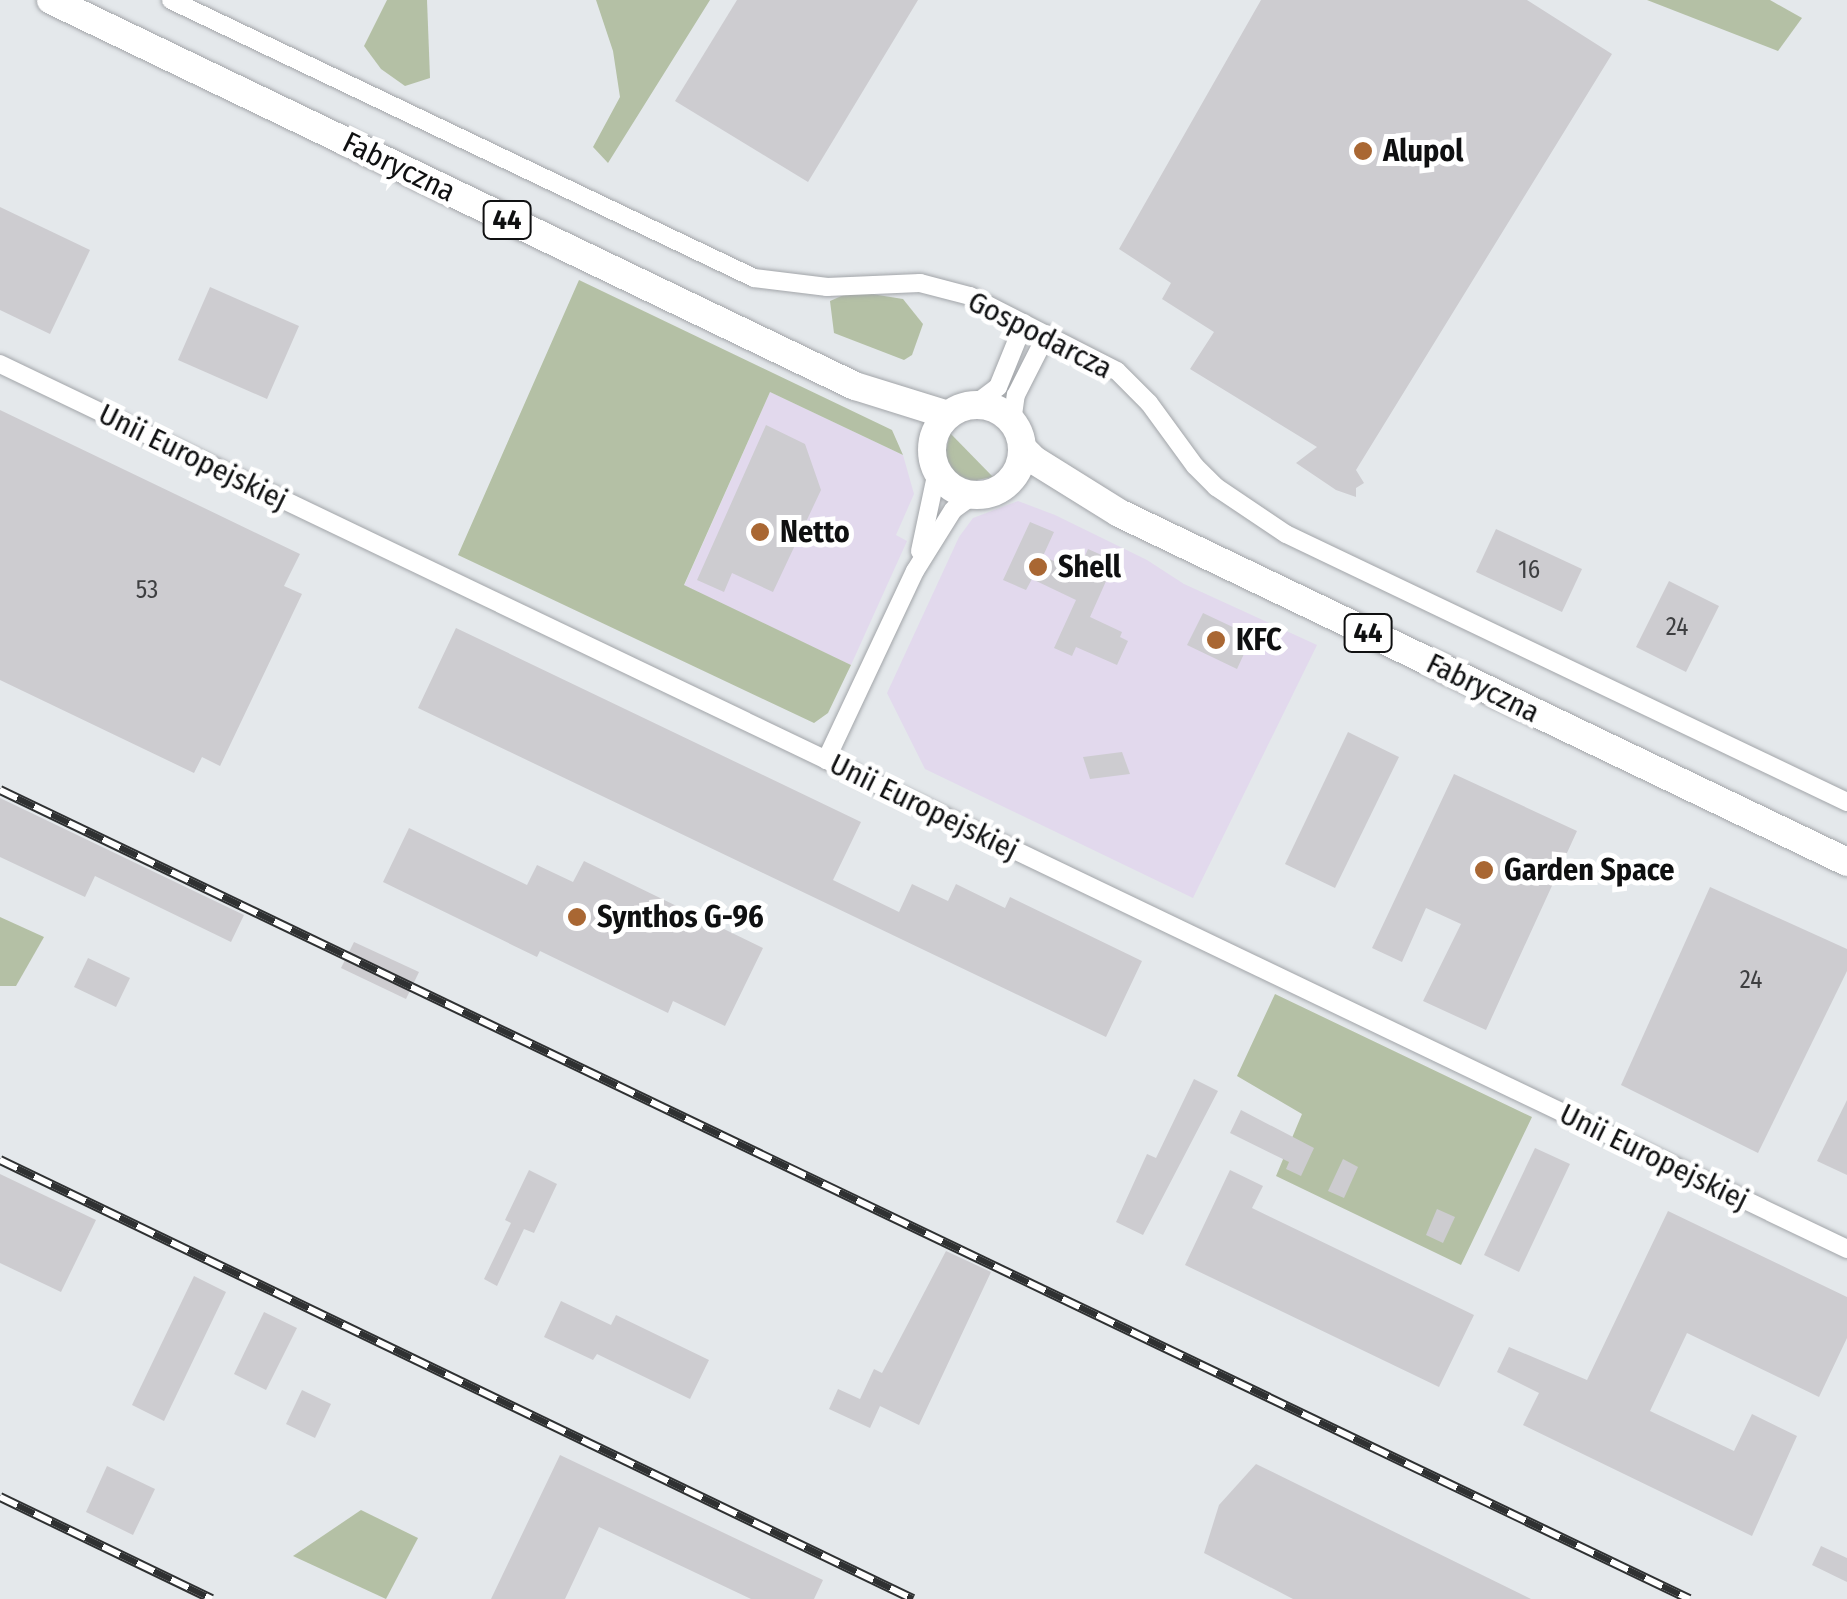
<!DOCTYPE html>
<html>
<head>
<meta charset="utf-8">
<style>
  body { margin:0 }
  #map { position:relative; width:1847px; height:1599px; overflow:hidden; background:#e4e8eb; font-family:"Fira Sans Condensed",sans-serif }
  div>[style] { position:absolute }
  .commercial>* { inset:0; background:#e2d9ed }
  .green>* { inset:0; background:#b4c0a5 }
  .building>* { inset:0; background:#cdccd0 }
  .roads { filter:drop-shadow(0 0 2px #a2a5a9) drop-shadow(0 0 2px #a2a5a9) }
  .street>* { height:18px; margin:-9px; padding:0 9px; transform-origin:9px; border-radius:9px; background:#fff }
  .primary>* { height:28px; margin:-14px; padding:0 14px; transform-origin:14px; border-radius:14px; background:#fff }
  .primary>.ring { margin:-14px; padding:0; box-sizing:content-box; background:none; border:28px solid #fff; border-radius:50% }
  .rail>* { height:10px; margin-top:-5px; transform-origin:0; background:repeating-linear-gradient(90deg,#fff 0 19px,#2f3132 0 38px); box-sizing:border-box; border-block:2px solid #2f3132 }
  .dots>* { width:28px; height:28px; translate:-50% -50%; box-sizing:border-box; border:5px solid #fff; border-radius:50% }
  span { translate:-50% -50%; white-space:nowrap; text-align:center; line-height:1.15; -webkit-text-stroke:10px #fff; paint-order:stroke }
  .number-label { font-size:25px; color:#3e3f41 }
  .number-label span { -webkit-text-stroke-width:0 }
  .shield-label span { padding:2px 8px; background:#fff; border:2px solid; border-radius:8px; -webkit-text-stroke-width:0 }
  .shield-label { font-size:28px; color:#0f1011; font-weight:700 }
  .poi-label { font-size:30px; color:#0f1011; font-weight:700 }
  .left { translate:0 -50%; text-align:left }
  .street-label { font-size:30px; color:#0f1011 }
</style>
</head>
<body>
<div id="map">
  <div class="commercial">
    <i style="clip-path:polygon(770px 392px,903px 455px,914px 494px,896px 535px,907px 541px,851px 665px,684px 586px)"></i>
    <i style="clip-path:polygon(1018px 501px,1055px 515px,1147px 560px,1184px 584px,1317px 645px,1193px 898px,925px 769px,887px 693px,959px 537px,973px 518px)"></i>
  </div>
  <div class="green">
    <i style="clip-path:polygon(387px 0,427px 0,430px 78px,405px 86px,381px 69px,364px 46px)"></i>
    <i style="clip-path:polygon(596px 0,710px 0,608px 163px,593px 147px,620px 97px,613px 51px)"></i>
    <i style="clip-path:polygon(1647px 0,1770px 0,1802px 18px,1778px 51px)"></i>
    <i style="clip-path:polygon(579px 280px,892px 430px,903px 455px,770px 392px,684px 585px,851px 665px,828px 713px,814px 723px,458px 555px)"></i>
    <i style="clip-path:polygon(853px 291px,903px 299px,923px 324px,912px 355px,904px 360px,834px 333px,830px 301px)"></i>
    <i style="clip-path:polygon(950px 433px,993px 477px,972px 481px,955px 474px,945px 455px)"></i>
    <i style="clip-path:polygon(0 917px,44px 937px,16px 986px,0 986px)"></i>
    <i style="clip-path:polygon(1275px 994px,1532px 1117px,1461px 1265px,1276px 1176px,1302px 1114px,1237px 1076px)"></i>
    <i style="clip-path:polygon(361px 1510px,418px 1538px,386px 1599px,293px 1556px)"></i>
  </div>
  <div class="building">
    <i style="clip-path:polygon(737px 0,918px 0,808px 182px,675px 101px)"></i>
    <i style="clip-path:polygon(1261px 0,1527px 0,1612px 54px,1356px 470px,1364px 483px,1356px 488px,1356px 497px,1336px 490px,1296px 463px,1317px 447px,1190px 369px,1214px 332px,1162px 299px,1171px 283px,1119px 249px)"></i>
    <i style="clip-path:polygon(0 207px,90px 250px,50px 334px,0 310px)"></i>
    <i style="clip-path:polygon(210px 287px,299px 326px,267px 399px,178px 360px)"></i>
    <i style="clip-path:polygon(0 410px,300px 554px,284px 586px,302px 594px,220px 766px,202px 757px,194px 773px,0 680px)"></i>
    <i style="clip-path:polygon(766px 425px,805px 444px,821px 490px,773px 592px,732px 573px,724px 592px,697px 580px)"></i>
    <i style="clip-path:polygon(1030px 522px,1054px 532px,1043px 556px,1078px 572px,1088px 549px,1115px 561px,1090px 617px,1122px 632px,1120px 637px,1128px 641px,1117px 665px,1076px 647px,1072px 656px,1054px 648px,1076px 600px,1032px 579px,1026px 590px,1003px 580px)"></i>
    <i style="clip-path:polygon(1496px 529px,1582px 569px,1562px 612px,1476px 572px)"></i>
    <i style="clip-path:polygon(1669px 581px,1719px 606px,1686px 672px,1636px 647px)"></i>
    <i style="clip-path:polygon(1203px 613px,1239px 630px,1235px 637px,1249px 643px,1237px 669px,1187px 645px)"></i>
    <i style="clip-path:polygon(456px 628px,861px 822px,833px 880px,899px 912px,912px 884px,948px 901px,956px 884px,1005px 908px,1010px 897px,1142px 961px,1106px 1037px,418px 708px)"></i>
    <i style="clip-path:polygon(1348px 732px,1399px 757px,1335px 888px,1285px 864px)"></i>
    <i style="clip-path:polygon(1122px 752px,1130px 774px,1090px 779px,1083px 757px)"></i>
    <i style="clip-path:polygon(1454px 774px,1577px 831px,1486px 1030px,1423px 1001px,1461px 924px,1426px 908px,1402px 962px,1372px 948px)"></i>
    <i style="clip-path:polygon(0 798px,244px 915px,231px 942px,95px 876px,85px 897px,0 857px)"></i>
    <i style="clip-path:polygon(409px 828px,527px 885px,537px 865px,573px 882px,584px 861px,763px 948px,725px 1026px,673px 1001px,668px 1013px,540px 951px,537px 957px,383px 882px)"></i>
    <i style="clip-path:polygon(1710px 887px,1847px 949px,1847px 971px,1758px 1153px,1621px 1085px)"></i>
    <i style="clip-path:polygon(354px 942px,419px 972px,406px 999px,341px 968px)"></i>
    <i style="clip-path:polygon(88px 958px,130px 978px,116px 1007px,74px 987px)"></i>
    <i style="clip-path:polygon(1194px 1079px,1218px 1091px,1143px 1235px,1116px 1222px,1147px 1154px,1156px 1158px)"></i>
    <i style="clip-path:polygon(1847px 1100px,1847px 1175px,1817px 1161px)"></i>
    <i style="clip-path:polygon(1241px 1110px,1314px 1148px,1301px 1176px,1286px 1169px,1289px 1162px,1230px 1133px)"></i>
    <i style="clip-path:polygon(1535px 1148px,1570px 1164px,1519px 1272px,1484px 1255px)"></i>
    <i style="clip-path:polygon(1343px 1159px,1358px 1167px,1344px 1198px,1328px 1191px)"></i>
    <i style="clip-path:polygon(529px 1170px,557px 1184px,534px 1233px,524px 1229px,497px 1286px,484px 1279px,511px 1223px,505px 1220px)"></i>
    <i style="clip-path:polygon(1230px 1170px,1263px 1186px,1252px 1208px,1474px 1315px,1439px 1387px,1185px 1265px)"></i>
    <i style="clip-path:polygon(0 1174px,96px 1220px,61px 1292px,0 1263px)"></i>
    <i style="clip-path:polygon(1437px 1209px,1455px 1217px,1443px 1243px,1426px 1235px)"></i>
    <i style="clip-path:polygon(1668px 1211px,1847px 1297px,1847px 1338px,1819px 1397px,1687px 1333px,1650px 1411px,1734px 1451px,1752px 1414px,1797px 1436px,1752px 1536px,1523px 1425px,1539px 1393px,1497px 1372px,1509px 1347px,1587px 1380px)"></i>
    <i style="clip-path:polygon(946px 1251px,991px 1272px,919px 1425px,880px 1406px,870px 1428px,829px 1409px,838px 1389px,860px 1399px,874px 1369px,882px 1373px)"></i>
    <i style="clip-path:polygon(194px 1276px,226px 1292px,164px 1421px,132px 1405px)"></i>
    <i style="clip-path:polygon(561px 1301px,611px 1325px,616px 1315px,709px 1360px,690px 1399px,597px 1354px,593px 1360px,544px 1337px)"></i>
    <i style="clip-path:polygon(264px 1312px,297px 1328px,266px 1390px,234px 1374px)"></i>
    <i style="clip-path:polygon(302px 1390px,331px 1404px,315px 1438px,286px 1424px)"></i>
    <i style="clip-path:polygon(560px 1455px,823px 1580px,814px 1599px,751px 1599px,599px 1527px,565px 1599px,491px 1599px)"></i>
    <i style="clip-path:polygon(1256px 1464px,1531px 1599px,1293px 1599px,1204px 1553px,1219px 1505px)"></i>
    <i style="clip-path:polygon(107px 1466px,155px 1489px,133px 1535px,86px 1512px)"></i>
    <i style="clip-path:polygon(1821px 1546px,1847px 1558px,1847px 1582px,1812px 1565px)"></i>
  </div>
  <div class="roads">
    <div class="street">
      <i style="left:171px;top:0;width:646px;rotate:25.49deg"></i>
      <i style="left:754px;top:278px;width:74px;rotate:7deg"></i>
      <i style="left:827px;top:287px;width:93px;rotate:-2.5deg"></i>
      <i style="left:920px;top:283px;width:52px;rotate:14.6deg"></i>
      <i style="left:970px;top:296px;width:165px;rotate:27deg"></i>
      <i style="left:1117px;top:371px;width:45px;rotate:45deg"></i>
      <i style="left:1149px;top:403px;width:78px;rotate:53.9deg"></i>
      <i style="left:1195px;top:466px;width:30px;rotate:45deg"></i>
      <i style="left:1216px;top:487px;width:84px;rotate:33.9deg"></i>
      <i style="left:1286px;top:534px;width:622px;rotate:25.53deg"></i>
      <i style="left:0;top:364px;width:2048px;rotate:25.6deg"></i>
      <i style="left:974px;top:405px;width:30px;rotate:-37deg"></i>
      <i style="left:998px;top:387px;width:69px;rotate:-67.9deg"></i>
      <i style="left:1012px;top:422px;width:27px;rotate:-82deg"></i>
      <i style="left:1016px;top:395px;width:68px;rotate:-63.1deg"></i>
      <i style="left:920px;top:551px;width:82px;rotate:-78deg"></i>
      <i style="left:826px;top:760px;width:209px;rotate:-64.8deg"></i>
      <i style="left:915px;top:571px;width:72px;rotate:-58.1deg"></i>
      <i style="left:953px;top:510px;width:26px;rotate:-36deg"></i>
    </div>
    <div class="primary">
      <i style="left:51px;top:0;width:892px;rotate:25.65deg"></i>
      <i style="left:855px;top:386px;width:97px;rotate:17.3deg"></i>
      <i class="ring" style="left:932px;top:405px;width:62px;height:62px"></i>
      <i style="left:1022px;top:448px;width:17px;rotate:45deg"></i>
      <i style="left:1034px;top:460px;width:100px;rotate:31.9deg"></i>
      <i style="left:1119px;top:513px;width:807px;rotate:25.61deg"></i>
    </div>
  </div>
  <div class="rail">
    <i style="left:0;top:790px;width:1873px;rotate:25.59deg"></i>
    <i style="left:0;top:1160px;width:1013px;rotate:25.68deg"></i>
    <i style="left:0;top:1497px;width:235px;rotate:25.7deg"></i>
  </div>
  <div class="dots">
    <i style="left:1363px;top:151px;background:#a96733"></i>
    <i style="left:760px;top:532px;background:#a96733"></i>
    <i style="left:1038px;top:567px;background:#a96733"></i>
    <i style="left:1216px;top:640px;background:#a96733"></i>
    <i style="left:1484px;top:870px;background:#a96733"></i>
    <i style="left:577px;top:917px;background:#a96733"></i>
  </div>
  <div class="number-label">
    <span style="left:1529px;top:570px">16</span>
    <span style="left:147px;top:590px">53</span>
    <span style="left:1677px;top:627px">24</span>
    <span style="left:1751px;top:980px">24</span>
  </div>
  <div class="shield-label">
    <span style="left:507px;top:220px">44</span>
    <span style="left:1368px;top:633px">44</span>
  </div>
  <div class="poi-label">
    <span class="left" style="left:1383px;top:151px">Alupol</span>
    <span class="left" style="left:780px;top:532px">Netto</span>
    <span class="left" style="left:1058px;top:567px">Shell</span>
    <span class="left" style="left:1236px;top:640px">KFC</span>
    <span class="left" style="left:1504px;top:870px">Garden Space</span>
    <span class="left" style="left:597px;top:917px">Synthos G-96</span>
  </div>
  <div class="street-label">
    <span style="left:399px;top:167px;rotate:26deg">Fabryczna</span>
    <span style="left:1040px;top:335px;rotate:27deg">Gospodarcza</span>
    <span style="left:193px;top:457px;rotate:26deg">Unii Europejskiej</span>
    <span style="left:1483px;top:688px;rotate:26deg">Fabryczna</span>
    <span style="left:924px;top:807px;rotate:26deg">Unii Europejskiej</span>
    <span style="left:1654px;top:1157px;rotate:26deg">Unii Europejskiej</span>
  </div>
</div>
</body>
</html>
